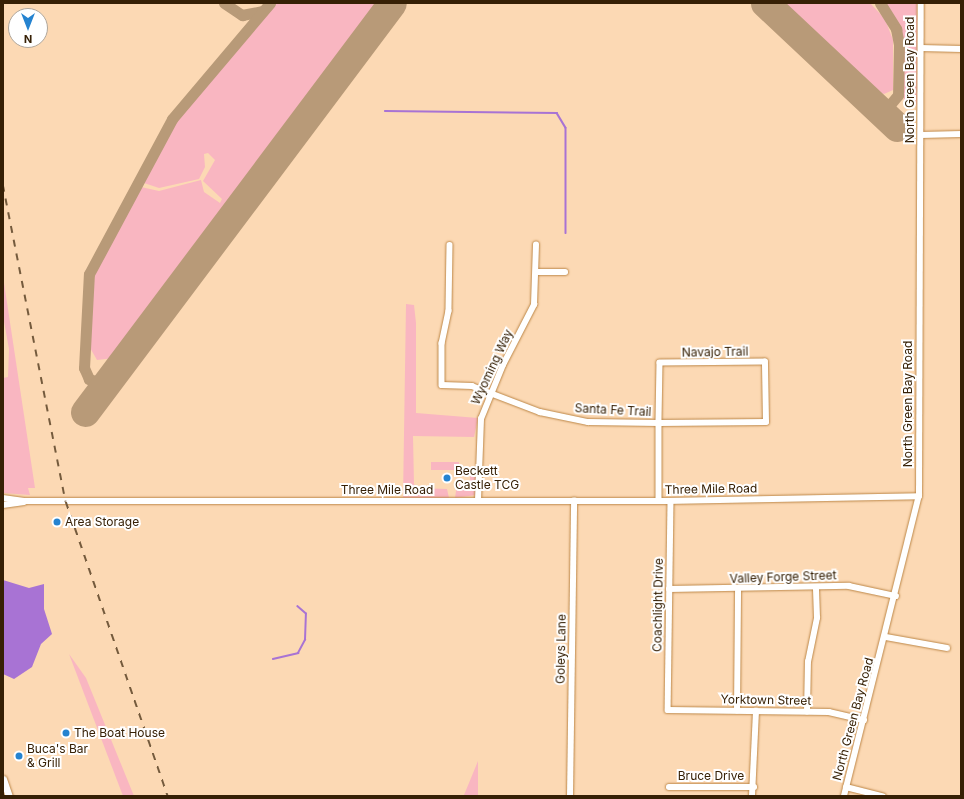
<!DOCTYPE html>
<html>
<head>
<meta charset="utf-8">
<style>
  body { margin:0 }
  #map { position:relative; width:964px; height:799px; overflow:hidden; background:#fcd9b4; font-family:Inter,sans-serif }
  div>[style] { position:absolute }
  .green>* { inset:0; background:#f9b6c1 }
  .water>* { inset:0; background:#a873d4 }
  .stream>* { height:1.5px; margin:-0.75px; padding:0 0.75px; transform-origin:0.75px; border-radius:0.75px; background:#a873d4 }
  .taxiway>* { height:11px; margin:-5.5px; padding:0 5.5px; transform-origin:5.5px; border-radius:5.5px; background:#b89a78 }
  .runway>* { height:29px; margin:-14.5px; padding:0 14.5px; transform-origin:14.5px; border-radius:14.5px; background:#b89a78 }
  .roads { filter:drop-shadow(0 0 1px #bd8747) drop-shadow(0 0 1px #bd8747) }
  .minor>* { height:5.5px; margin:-2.75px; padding:0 2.75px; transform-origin:2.75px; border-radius:2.75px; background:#fff }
  .major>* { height:7px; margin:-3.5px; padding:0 3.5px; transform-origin:3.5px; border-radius:3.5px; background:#fff }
  .rail>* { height:1.5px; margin-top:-0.75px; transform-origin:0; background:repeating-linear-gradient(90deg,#745a3c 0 7px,transparent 0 14px) }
  .dots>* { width:11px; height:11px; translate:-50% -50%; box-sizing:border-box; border:2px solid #fff; border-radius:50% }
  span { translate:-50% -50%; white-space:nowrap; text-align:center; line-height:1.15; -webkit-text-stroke:4px #fff; paint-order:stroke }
  .street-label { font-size:12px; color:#362005 }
  .poi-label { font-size:12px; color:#362005 }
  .left { translate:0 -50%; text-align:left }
  .frame { position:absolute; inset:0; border:4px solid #362005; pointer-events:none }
  .north { position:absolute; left:8px; top:8px; width:40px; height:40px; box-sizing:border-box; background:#fff; border:1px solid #afa69b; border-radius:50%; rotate:180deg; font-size:11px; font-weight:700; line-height:16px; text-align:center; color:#362005 }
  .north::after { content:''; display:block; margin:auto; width:14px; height:18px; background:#2583d0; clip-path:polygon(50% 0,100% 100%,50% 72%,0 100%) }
</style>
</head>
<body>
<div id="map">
  <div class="green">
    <i style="clip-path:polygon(277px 3px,381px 3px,114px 358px,97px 360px,89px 346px,91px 286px,98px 267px,141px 187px,159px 191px,201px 180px,204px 192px,220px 203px,222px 199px,203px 181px,215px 160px,208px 153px,204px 154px,205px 167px,199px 179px,159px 188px,144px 183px,179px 118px)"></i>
    <i style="clip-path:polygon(777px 3px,870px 3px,885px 19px,893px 40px,893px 90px,884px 94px,867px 88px)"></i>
    <i style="clip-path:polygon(884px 3px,917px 3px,917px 104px,914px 108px,904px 105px,902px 33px)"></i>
    <i style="clip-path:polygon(3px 276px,35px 488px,28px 488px,30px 495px,3px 493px,3px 378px,8px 377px,9px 349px,3px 316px)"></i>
    <i style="clip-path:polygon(406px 304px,414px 305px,416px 323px,416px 413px,478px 418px,474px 437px,413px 436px,414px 484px,417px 488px,447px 489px,449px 498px,403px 498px)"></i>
    <i style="clip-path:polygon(431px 462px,459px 462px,459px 470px,431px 470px)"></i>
    <i style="clip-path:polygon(470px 470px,476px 472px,476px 495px,455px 498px,457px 484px,470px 484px)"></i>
    <i style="clip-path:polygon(69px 654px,86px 678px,134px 796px,123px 796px)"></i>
    <i style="clip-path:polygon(478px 761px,478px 796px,463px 796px,464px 795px)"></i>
  </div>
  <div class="water">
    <i style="clip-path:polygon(3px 580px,29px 588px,44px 584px,44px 609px,52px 634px,41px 644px,32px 667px,14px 679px,3px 674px)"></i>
  </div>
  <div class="stream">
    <i style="left:385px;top:111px;width:172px;rotate:0.7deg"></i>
    <i style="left:557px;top:113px;width:17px;rotate:59deg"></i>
    <i style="left:566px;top:128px;width:105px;rotate:90deg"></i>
    <i style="left:273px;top:659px;width:26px;rotate:-13deg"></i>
    <i style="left:298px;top:653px;width:15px;rotate:-62deg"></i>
    <i style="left:305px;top:640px;width:26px;rotate:-88deg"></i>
    <i style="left:306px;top:614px;width:11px;rotate:-139deg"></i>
  </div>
  <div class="taxiway">
    <i style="left:224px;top:3px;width:22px;rotate:34deg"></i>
    <i style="left:242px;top:15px;width:20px;rotate:-11deg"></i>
    <i style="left:880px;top:3px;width:31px;rotate:58deg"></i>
    <i style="left:896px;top:29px;width:16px;rotate:79deg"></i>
    <i style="left:899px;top:45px;width:50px;rotate:91.1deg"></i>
    <i style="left:898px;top:95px;width:25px;rotate:130deg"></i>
    <i style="left:106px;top:384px;width:18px;rotate:-164deg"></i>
    <i style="left:89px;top:379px;width:12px;rotate:-114deg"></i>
    <i style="left:84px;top:368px;width:94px;rotate:-87deg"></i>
    <i style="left:89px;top:274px;width:176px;rotate:-61.8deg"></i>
    <i style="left:172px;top:119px;width:152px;rotate:-49.8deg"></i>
  </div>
  <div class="runway">
    <i style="left:765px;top:3px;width:181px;rotate:43.2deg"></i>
    <i style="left:85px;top:412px;width:511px;rotate:-53.11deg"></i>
  </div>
  <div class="roads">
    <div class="minor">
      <i style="left:921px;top:48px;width:40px;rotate:1.4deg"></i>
      <i style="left:921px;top:135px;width:40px;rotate:-1.4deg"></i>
      <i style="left:450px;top:245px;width:66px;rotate:90.9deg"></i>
      <i style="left:449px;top:311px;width:33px;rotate:102deg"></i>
      <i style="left:442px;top:343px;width:42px;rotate:90deg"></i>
      <i style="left:442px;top:385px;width:30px;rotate:2deg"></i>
      <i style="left:472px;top:386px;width:73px;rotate:20.9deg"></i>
      <i style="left:540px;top:412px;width:49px;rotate:11.8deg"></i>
      <i style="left:588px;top:422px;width:71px;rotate:0.8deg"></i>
      <i style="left:659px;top:423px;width:107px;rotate:-0.5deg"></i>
      <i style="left:766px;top:422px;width:60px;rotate:-91deg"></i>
      <i style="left:765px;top:362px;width:105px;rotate:179.5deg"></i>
      <i style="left:660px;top:363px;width:60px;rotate:91deg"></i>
      <i style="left:659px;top:423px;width:78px;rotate:90deg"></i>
      <i style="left:536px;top:272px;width:29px"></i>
      <i style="left:3px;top:498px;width:21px;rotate:8deg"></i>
      <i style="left:24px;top:501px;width:642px"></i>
      <i style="left:666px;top:501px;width:253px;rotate:-1.1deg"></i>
      <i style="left:478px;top:501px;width:82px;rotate:-87.9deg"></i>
      <i style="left:481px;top:419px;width:58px;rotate:-67.8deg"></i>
      <i style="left:503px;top:365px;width:68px;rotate:-62.7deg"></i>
      <i style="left:534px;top:305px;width:60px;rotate:-88.1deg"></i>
      <i style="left:671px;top:501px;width:209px;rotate:90.8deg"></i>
      <i style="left:668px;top:710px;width:161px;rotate:0.7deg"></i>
      <i style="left:829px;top:712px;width:36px;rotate:13deg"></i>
      <i style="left:3px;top:505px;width:21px;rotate:-8deg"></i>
      <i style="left:669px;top:589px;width:180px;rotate:-1deg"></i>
      <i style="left:849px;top:586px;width:48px;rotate:12deg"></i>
      <i style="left:886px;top:637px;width:62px;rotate:10.2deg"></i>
      <i style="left:737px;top:711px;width:121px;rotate:-89.5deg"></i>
      <i style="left:807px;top:712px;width:50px;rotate:-88.9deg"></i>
      <i style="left:808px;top:662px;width:45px;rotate:-78.4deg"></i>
      <i style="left:817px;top:618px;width:30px;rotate:-92deg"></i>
      <i style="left:669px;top:787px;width:85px"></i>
      <i style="left:846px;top:787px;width:38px;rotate:14deg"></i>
      <i style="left:570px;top:796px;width:295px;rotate:-89.2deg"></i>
      <i style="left:752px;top:796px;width:85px;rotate:-87.3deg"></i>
      <i style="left:844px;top:796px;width:309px;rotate:-76deg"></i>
      <i style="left:919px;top:496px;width:493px;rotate:-89.8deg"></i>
    </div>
    <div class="major">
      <i style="left:3px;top:779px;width:18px;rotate:71deg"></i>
    </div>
  </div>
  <div class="rail">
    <i style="left:3px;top:185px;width:323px;rotate:78.8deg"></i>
    <i style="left:66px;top:502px;width:311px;rotate:70.9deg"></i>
  </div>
  <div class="dots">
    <i style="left:447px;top:478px;background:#2583d0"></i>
    <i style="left:57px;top:522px;background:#2583d0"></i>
    <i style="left:66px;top:733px;background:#2583d0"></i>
    <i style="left:19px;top:756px;background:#2583d0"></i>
  </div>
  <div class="street-label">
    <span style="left:910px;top:80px;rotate:-90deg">North Green Bay Road</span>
    <span style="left:715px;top:352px;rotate:-1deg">Navajo Trail</span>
    <span style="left:492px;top:367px;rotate:-65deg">Wyoming Way</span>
    <span style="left:908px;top:404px;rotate:-90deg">North Green Bay Road</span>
    <span style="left:613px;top:410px;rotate:3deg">Santa Fe Trail</span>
    <span style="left:711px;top:489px;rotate:-1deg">Three Mile Road</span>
    <span style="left:387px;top:490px">Three Mile Road</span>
    <span style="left:783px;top:577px;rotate:-2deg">Valley Forge Street</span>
    <span style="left:658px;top:605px;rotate:-89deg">Coachlight Drive</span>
    <span style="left:561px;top:649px;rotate:-89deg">Goleys Lane</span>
    <span style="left:766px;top:700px;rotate:1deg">Yorktown Street</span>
    <span style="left:853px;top:719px;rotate:-75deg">North Green Bay Road</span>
    <span style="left:711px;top:776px">Bruce Drive</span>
  </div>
  <div class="poi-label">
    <span class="left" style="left:455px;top:478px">Beckett<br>Castle TCG</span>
    <span class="left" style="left:65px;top:522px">Area Storage</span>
    <span class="left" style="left:74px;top:733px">The Boat House</span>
    <span class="left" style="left:27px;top:756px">Buca's Bar<br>&amp; Grill</span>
  </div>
  <div class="frame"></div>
  <div class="north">N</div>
</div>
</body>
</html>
